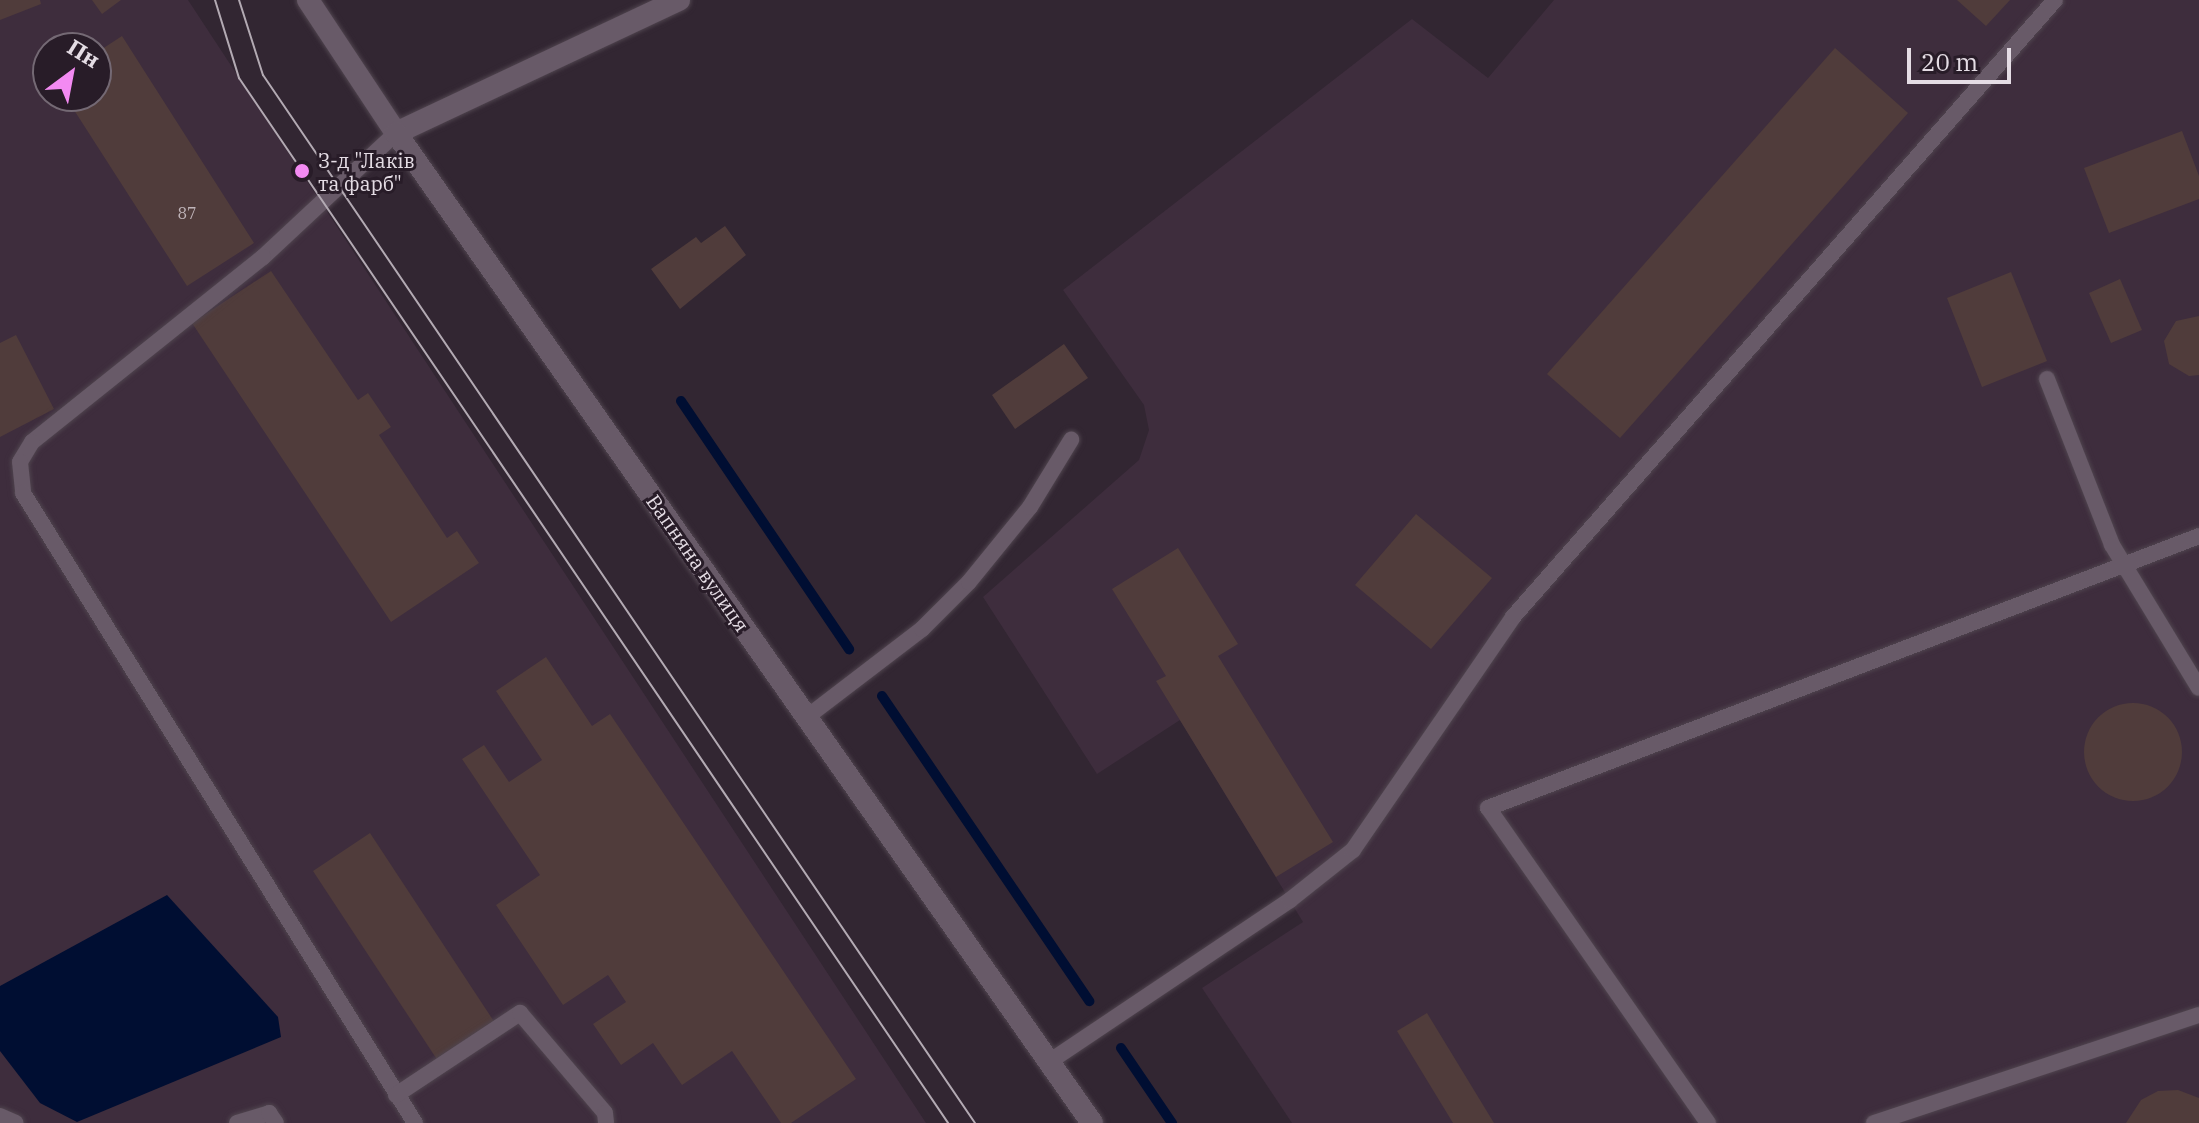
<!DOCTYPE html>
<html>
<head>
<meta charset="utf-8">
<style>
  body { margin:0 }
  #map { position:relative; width:2199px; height:1123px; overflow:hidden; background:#322632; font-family:"IBM Plex Serif",serif }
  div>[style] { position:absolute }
  .built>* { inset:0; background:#3e2d3d }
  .water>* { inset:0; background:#000e32 }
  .stream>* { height:10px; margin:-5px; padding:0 5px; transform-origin:5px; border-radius:5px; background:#000e32 }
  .building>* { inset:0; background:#503c3b }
  .round { border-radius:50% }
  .roads { filter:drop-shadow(0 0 2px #4f444e) drop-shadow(0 0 2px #4f444e) }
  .service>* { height:16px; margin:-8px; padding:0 8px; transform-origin:8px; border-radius:8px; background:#685a68 }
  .minor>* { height:22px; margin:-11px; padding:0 11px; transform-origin:11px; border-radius:11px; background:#685a68 }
  .tertiary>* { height:22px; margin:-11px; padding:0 11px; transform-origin:11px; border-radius:11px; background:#685a68 }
  .tram>* { height:2px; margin:-1px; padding:0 1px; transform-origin:1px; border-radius:1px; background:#b3aab3 }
  .dots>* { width:22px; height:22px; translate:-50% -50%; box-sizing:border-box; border:4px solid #281c28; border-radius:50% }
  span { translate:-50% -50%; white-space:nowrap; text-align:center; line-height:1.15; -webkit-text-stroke:6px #281c28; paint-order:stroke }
  .number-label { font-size:16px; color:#c0b5ba }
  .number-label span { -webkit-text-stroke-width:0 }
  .poi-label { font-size:20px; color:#e5dde5 }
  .left { translate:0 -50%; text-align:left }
  .street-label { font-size:20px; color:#e5dde5 }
  .north { position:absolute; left:32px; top:32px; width:80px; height:80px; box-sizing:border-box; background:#281c28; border:2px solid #746974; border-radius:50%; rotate:32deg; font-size:22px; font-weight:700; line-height:32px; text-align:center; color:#e5dde5 }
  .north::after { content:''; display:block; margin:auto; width:28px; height:36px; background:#f38af2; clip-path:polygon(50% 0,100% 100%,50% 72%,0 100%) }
  .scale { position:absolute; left:1907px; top:48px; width:104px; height:36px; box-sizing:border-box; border:4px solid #e5dde5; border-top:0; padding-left:10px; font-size:24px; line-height:28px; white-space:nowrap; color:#e5dde5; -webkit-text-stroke:6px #281c28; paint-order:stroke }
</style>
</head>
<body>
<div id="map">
  <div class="built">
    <i style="clip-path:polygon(evenodd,0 0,188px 0,926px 1123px,0 1123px,0 0,48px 48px,96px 48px,96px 96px,48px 96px,48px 48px)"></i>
    <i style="clip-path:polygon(1554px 0,2199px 0,2199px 1123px,1292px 1123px,1202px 988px,1303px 922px,1180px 720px,1097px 774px,983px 597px,1139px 460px,1149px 430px,1144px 405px,1063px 290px,1412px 19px,1488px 78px)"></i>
  </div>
  <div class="water">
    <i style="clip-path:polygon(167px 895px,278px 1017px,281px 1037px,77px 1122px,40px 1103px,0 1051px,0 986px)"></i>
  </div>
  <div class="stream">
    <i style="left:681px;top:401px;width:300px;rotate:55.9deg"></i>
    <i style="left:882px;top:696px;width:369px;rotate:55.8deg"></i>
    <i style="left:1121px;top:1048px;width:91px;rotate:55.8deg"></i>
  </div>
  <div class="building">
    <i style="clip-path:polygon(0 0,40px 0,41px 4px,0 20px)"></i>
    <i style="clip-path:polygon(92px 0,121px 0,102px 14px)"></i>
    <i style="clip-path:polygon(1957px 0,2010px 0,1986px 26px)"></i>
    <i style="clip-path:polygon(122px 36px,254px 243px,187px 286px,65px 96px,96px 96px,96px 53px)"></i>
    <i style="clip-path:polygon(1835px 48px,1908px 113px,1620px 438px,1547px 374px)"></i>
    <i style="clip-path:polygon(2182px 131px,2199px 176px,2199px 199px,2109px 233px,2084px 168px)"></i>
    <i style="clip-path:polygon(725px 226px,746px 255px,680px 309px,651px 269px,696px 237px,701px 243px)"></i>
    <i style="clip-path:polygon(271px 271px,358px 400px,368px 393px,391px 427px,379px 435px,447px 538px,457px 531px,479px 563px,391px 622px,192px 323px)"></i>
    <i style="clip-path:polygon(2011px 272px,2047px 361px,1982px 387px,1947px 298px)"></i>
    <i style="clip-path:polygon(2120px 279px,2142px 330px,2111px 343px,2089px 293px)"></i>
    <i style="clip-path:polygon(2199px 316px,2199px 375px,2189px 376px,2169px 364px,2164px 341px,2176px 321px)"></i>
    <i style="clip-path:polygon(16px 335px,54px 409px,0 437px,0 343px)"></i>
    <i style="clip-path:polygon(1064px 344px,1088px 378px,1015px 429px,992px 395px)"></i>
    <i style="clip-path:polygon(1416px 514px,1492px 578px,1431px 649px,1355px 585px)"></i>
    <i style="clip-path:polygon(1178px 548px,1238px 644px,1218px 656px,1333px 842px,1276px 877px,1156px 681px,1166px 676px,1112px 589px)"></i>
    <i style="clip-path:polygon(546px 657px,592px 726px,610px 714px,856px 1079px,791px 1123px,781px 1123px,732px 1051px,682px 1085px,653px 1043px,621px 1065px,593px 1024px,626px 1002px,608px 975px,563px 1005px,496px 905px,540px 875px,462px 759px,484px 745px,509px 782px,542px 760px,496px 691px)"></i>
    <i class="round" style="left:2084px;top:703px;width:98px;height:98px"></i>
    <i style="clip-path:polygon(370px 833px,495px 1023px,438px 1061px,313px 871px)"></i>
    <i style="clip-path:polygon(1427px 1013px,1494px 1123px,1453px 1123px,1397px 1031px)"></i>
    <i style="clip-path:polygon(2178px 1090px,2199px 1098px,2199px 1123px,2126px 1123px,2141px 1100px,2158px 1091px)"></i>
  </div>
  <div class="roads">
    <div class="service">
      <i style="left:396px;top:133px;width:182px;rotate:137deg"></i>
      <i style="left:263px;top:257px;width:296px;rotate:141.3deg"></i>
      <i style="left:32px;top:442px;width:23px;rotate:121deg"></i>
      <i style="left:20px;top:462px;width:31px;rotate:84deg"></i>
      <i style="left:23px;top:493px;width:742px;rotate:58.11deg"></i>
      <i style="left:2047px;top:379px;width:178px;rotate:68.6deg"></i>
      <i style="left:2112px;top:545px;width:167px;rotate:58.7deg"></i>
      <i style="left:807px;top:717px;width:145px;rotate:-37.4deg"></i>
      <i style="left:922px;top:629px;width:66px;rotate:-45deg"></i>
      <i style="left:969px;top:582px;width:97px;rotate:-50.9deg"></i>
      <i style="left:1030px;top:507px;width:79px;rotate:-58.5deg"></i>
      <i style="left:1049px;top:1062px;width:290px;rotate:-33.9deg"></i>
      <i style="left:1290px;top:900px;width:80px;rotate:-38.4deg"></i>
      <i style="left:1353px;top:850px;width:283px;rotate:-55.5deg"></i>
      <i style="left:1513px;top:617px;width:821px;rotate:-48.7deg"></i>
      <i style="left:396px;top:1095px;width:149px;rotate:-33.5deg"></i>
      <i style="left:520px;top:1013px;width:131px;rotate:49.6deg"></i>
      <i style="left:605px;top:1113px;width:10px;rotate:84deg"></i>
      <i style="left:0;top:1116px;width:17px;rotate:24deg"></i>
      <i style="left:237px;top:1123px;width:34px;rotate:-17deg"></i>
      <i style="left:269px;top:1113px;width:12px;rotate:55deg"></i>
      <i style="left:1708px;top:1123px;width:384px;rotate:-124.9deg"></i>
      <i style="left:1488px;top:808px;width:761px;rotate:-20.93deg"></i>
      <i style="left:1874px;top:1123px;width:342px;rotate:-18.4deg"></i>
    </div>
    <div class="minor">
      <i style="left:396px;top:133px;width:313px;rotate:-25.2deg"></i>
    </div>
    <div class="tertiary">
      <i style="left:308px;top:0;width:159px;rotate:56.5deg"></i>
      <i style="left:396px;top:133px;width:1210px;rotate:54.89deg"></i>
    </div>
  </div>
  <div class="tram">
    <i style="left:215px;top:0;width:82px;rotate:72.9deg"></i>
    <i style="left:239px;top:78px;width:1263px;rotate:55.84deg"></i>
    <i style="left:239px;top:0;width:79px;rotate:72.3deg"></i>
    <i style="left:263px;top:75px;width:1267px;rotate:55.81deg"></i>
  </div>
  <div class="dots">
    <i style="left:302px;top:171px;background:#f38af2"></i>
  </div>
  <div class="number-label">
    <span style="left:187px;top:213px">87</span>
  </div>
  <div class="poi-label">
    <span class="left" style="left:318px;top:172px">З-д "Лаків<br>та фарб"</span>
  </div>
  <div class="street-label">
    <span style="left:698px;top:563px;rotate:55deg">Вапняна вулиця</span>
  </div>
  <div class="north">Пн</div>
  <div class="scale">20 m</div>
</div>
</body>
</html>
